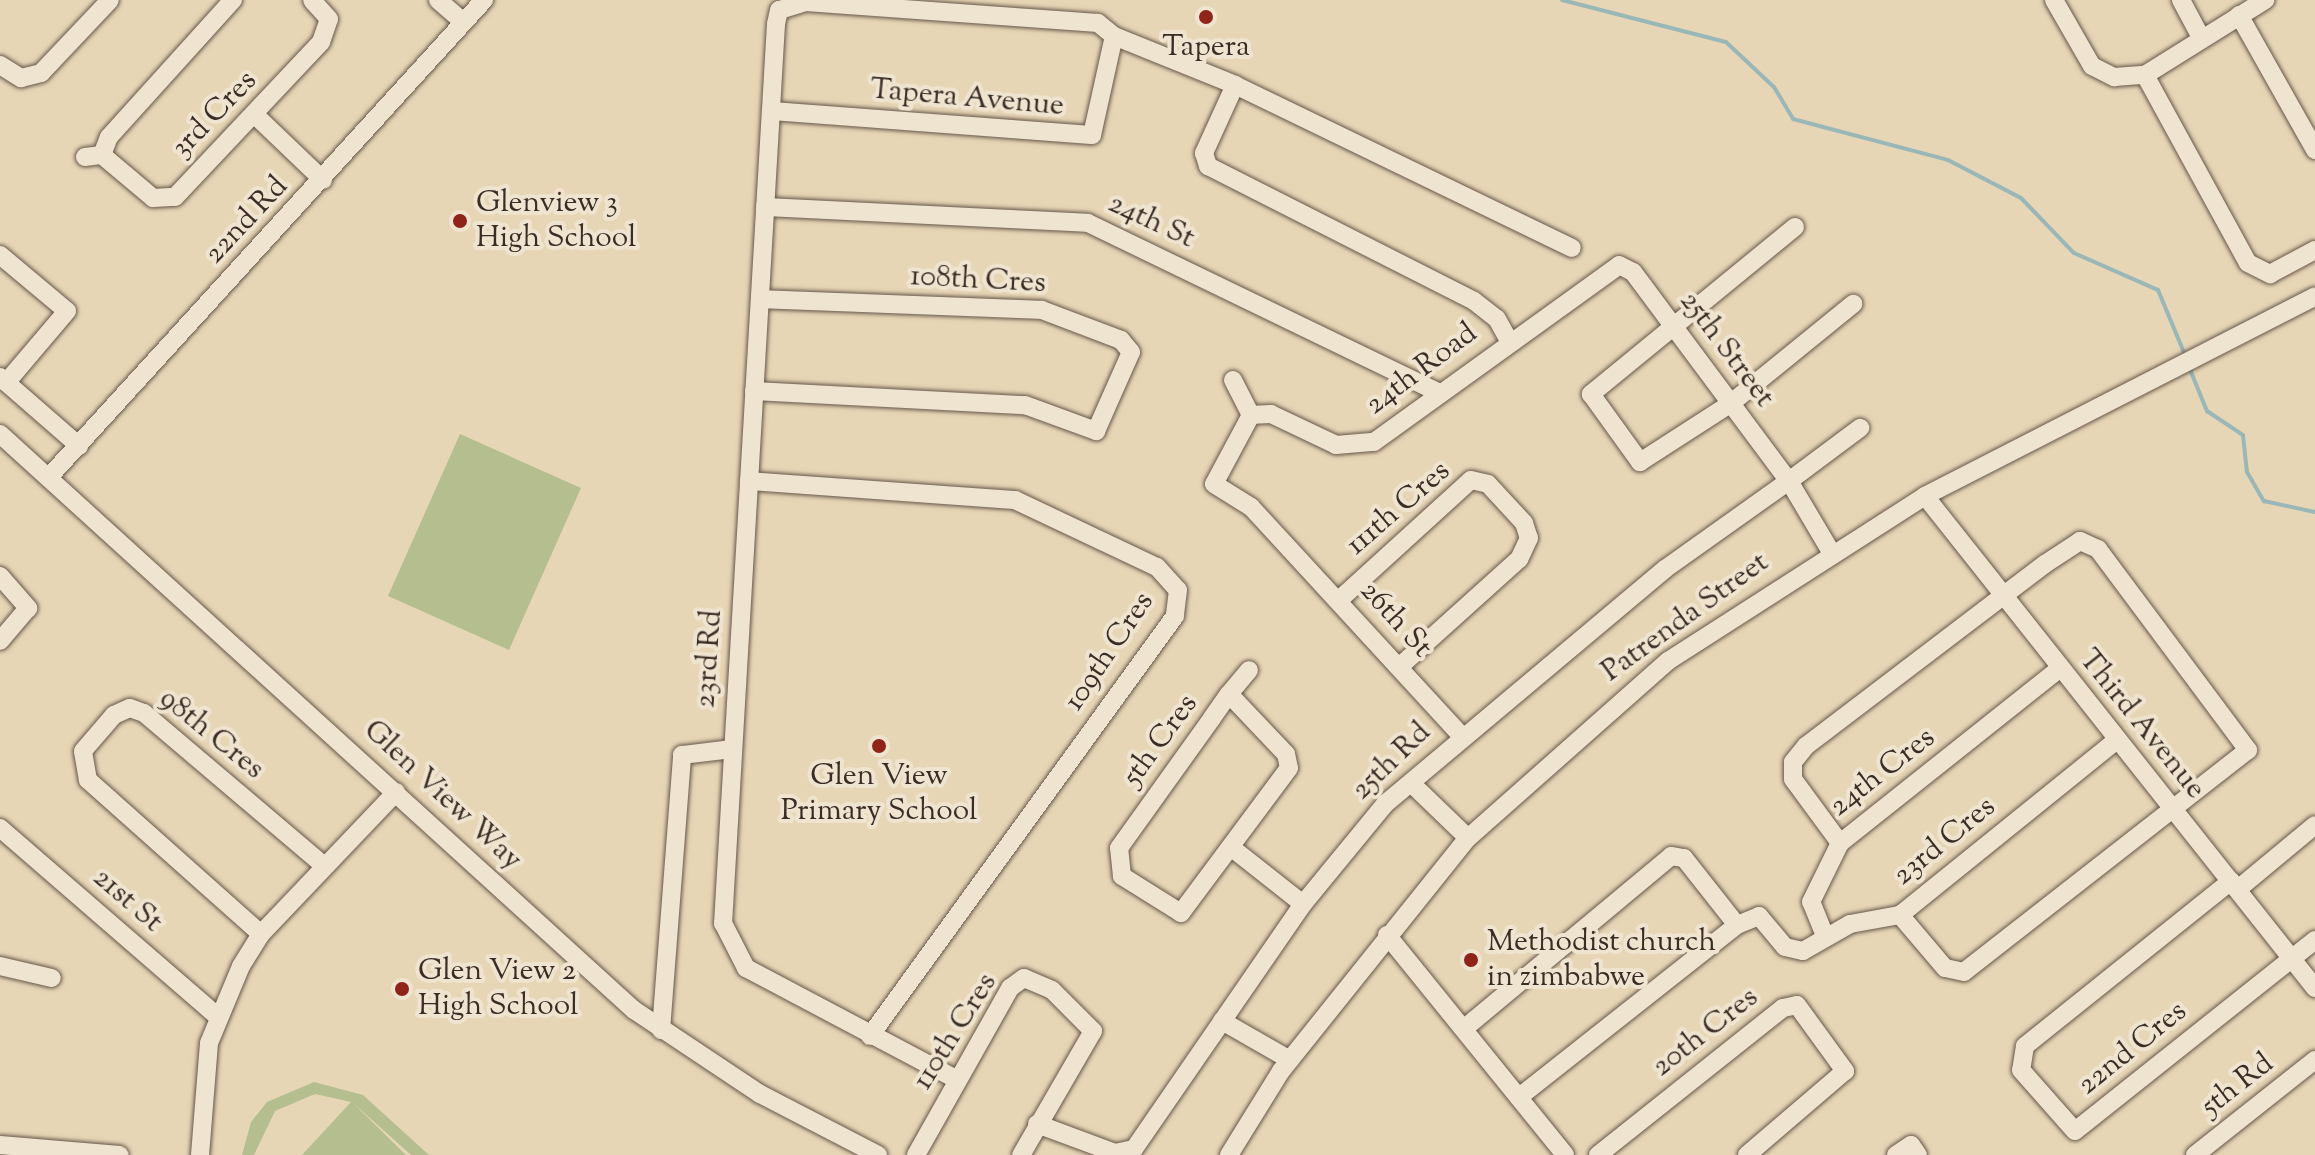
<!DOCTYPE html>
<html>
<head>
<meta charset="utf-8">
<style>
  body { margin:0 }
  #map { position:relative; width:2315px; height:1155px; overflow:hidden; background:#e7d6b6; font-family:"Sorts Mill Goudy",serif }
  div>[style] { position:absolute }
  .green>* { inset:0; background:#b4be8e }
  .stream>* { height:4px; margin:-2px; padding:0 2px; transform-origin:2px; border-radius:2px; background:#9ab7b7 }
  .roads { filter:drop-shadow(0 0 2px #66574a) drop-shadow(0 0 2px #66574a) }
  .minor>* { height:18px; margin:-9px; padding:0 9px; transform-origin:9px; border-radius:9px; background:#efe4d0 }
  .dots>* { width:22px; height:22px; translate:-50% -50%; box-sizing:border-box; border:4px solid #efe4d0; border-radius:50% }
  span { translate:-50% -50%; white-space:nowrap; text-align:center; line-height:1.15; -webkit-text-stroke:8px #efe4d0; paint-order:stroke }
  .poi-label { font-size:30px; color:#3b2d26 }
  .left { translate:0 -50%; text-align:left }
  .street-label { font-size:30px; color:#3b2d26 }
</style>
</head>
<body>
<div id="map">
  <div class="green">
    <i style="clip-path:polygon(460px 434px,581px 488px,509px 650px,388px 596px)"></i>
    <i style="clip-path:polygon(314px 1082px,363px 1095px,429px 1155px,411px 1155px,352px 1102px,406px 1155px,302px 1155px,351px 1102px,315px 1094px,275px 1111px,254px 1155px,242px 1155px,251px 1122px,267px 1102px)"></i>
  </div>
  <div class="stream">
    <i style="left:1562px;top:0;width:169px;rotate:14.4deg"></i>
    <i style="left:1726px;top:42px;width:66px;rotate:43.2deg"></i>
    <i style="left:1774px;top:87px;width:37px;rotate:59deg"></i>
    <i style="left:1793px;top:119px;width:160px;rotate:14.8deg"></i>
    <i style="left:1948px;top:160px;width:82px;rotate:27.5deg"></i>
    <i style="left:2021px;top:198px;width:76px;rotate:46.1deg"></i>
    <i style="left:2074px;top:253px;width:92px;rotate:23.8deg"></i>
    <i style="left:2158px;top:290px;width:70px;rotate:67.4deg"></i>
    <i style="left:2189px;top:367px;width:48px;rotate:67.8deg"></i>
    <i style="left:2207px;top:411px;width:43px;rotate:33.7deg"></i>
    <i style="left:2243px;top:435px;width:37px;rotate:84deg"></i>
    <i style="left:2247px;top:472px;width:34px;rotate:60deg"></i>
    <i style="left:2264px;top:501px;width:52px;rotate:12.2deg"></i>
  </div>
  <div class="roads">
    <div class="minor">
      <i style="left:438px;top:0;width:33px;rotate:41deg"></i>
      <i style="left:2054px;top:0;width:76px;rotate:60.1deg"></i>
      <i style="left:2092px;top:66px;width:25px;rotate:27deg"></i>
      <i style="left:2114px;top:77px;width:31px;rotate:-4deg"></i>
      <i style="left:2145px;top:75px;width:142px;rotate:-32deg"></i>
      <i style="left:2181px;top:0;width:40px;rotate:62deg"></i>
      <i style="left:2239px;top:15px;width:155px;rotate:60.6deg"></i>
      <i style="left:1114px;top:36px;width:131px;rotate:22deg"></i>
      <i style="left:1235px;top:85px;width:374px;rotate:25.8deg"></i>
      <i style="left:0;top:65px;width:25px;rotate:32deg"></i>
      <i style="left:21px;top:78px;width:21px;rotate:-14deg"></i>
      <i style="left:41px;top:73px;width:100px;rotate:-46.6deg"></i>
      <i style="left:2145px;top:75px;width:214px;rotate:61.3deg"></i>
      <i style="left:2248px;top:263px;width:25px;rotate:27deg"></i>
      <i style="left:2270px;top:274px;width:51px;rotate:-28.1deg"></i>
      <i style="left:1235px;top:85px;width:75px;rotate:114.5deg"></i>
      <i style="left:1204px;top:153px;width:14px;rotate:73deg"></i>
      <i style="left:1208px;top:166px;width:298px;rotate:26.9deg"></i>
      <i style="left:1474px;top:301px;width:29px;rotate:38deg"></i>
      <i style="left:1497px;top:319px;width:23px;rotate:61deg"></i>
      <i style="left:771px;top:111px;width:322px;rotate:4.3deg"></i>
      <i style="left:1092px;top:135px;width:101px;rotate:-77.5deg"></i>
      <i style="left:1114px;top:36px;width:21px;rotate:-141deg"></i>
      <i style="left:1098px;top:23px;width:293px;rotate:-175.9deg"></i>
      <i style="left:806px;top:2px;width:28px;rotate:163deg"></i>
      <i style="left:779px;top:10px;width:14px;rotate:102deg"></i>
      <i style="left:776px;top:24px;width:901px;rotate:93.37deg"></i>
      <i style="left:723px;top:923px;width:51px;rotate:62.9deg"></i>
      <i style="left:746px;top:968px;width:238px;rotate:27.9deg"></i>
      <i style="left:255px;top:115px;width:94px;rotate:43.7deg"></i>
      <i style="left:102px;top:155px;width:19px;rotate:-69deg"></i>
      <i style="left:109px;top:137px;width:185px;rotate:-47.9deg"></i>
      <i style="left:85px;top:157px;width:17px;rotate:-7deg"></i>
      <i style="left:102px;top:155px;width:67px;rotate:40.1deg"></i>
      <i style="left:153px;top:198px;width:22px;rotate:-3deg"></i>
      <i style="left:175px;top:197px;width:213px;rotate:-46.7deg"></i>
      <i style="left:321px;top:42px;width:24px;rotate:-71deg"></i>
      <i style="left:329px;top:19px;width:25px;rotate:-132deg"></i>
      <i style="left:765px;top:207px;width:323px;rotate:2.8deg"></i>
      <i style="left:1088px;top:223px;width:388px;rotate:25.8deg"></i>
      <i style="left:1795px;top:227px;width:264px;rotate:140.7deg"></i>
      <i style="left:1591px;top:394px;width:84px;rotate:54.2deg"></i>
      <i style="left:1640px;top:462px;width:107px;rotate:-32.8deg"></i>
      <i style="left:1730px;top:404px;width:159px;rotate:-39.1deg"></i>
      <i style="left:0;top:255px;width:87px;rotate:39.9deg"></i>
      <i style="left:67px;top:311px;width:94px;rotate:130.3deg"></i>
      <i style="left:0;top:377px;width:105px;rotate:41.1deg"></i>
      <i style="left:1233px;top:380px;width:39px;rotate:63deg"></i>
      <i style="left:754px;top:391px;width:271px;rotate:3deg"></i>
      <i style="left:1025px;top:405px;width:76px;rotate:20.1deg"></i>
      <i style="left:1096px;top:431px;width:86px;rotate:-66.1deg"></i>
      <i style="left:1131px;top:352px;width:16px;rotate:-130deg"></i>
      <i style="left:1121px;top:340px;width:85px;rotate:-159.2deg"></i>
      <i style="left:1042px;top:310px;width:282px;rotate:-177.8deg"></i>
      <i style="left:1251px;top:415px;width:20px;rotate:-3deg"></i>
      <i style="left:1271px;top:414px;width:72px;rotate:25.5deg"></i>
      <i style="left:1336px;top:445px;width:38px;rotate:-5deg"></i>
      <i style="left:1374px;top:442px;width:302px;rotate:-35.8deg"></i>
      <i style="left:1619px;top:265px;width:16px;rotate:27deg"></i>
      <i style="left:1633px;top:272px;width:261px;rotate:53.3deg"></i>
      <i style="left:1789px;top:481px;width:89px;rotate:-36.7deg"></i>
      <i style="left:1251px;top:415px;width:78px;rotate:118.2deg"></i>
      <i style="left:1214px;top:484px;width:44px;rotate:31.9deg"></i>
      <i style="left:1251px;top:507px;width:310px;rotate:47.4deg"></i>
      <i style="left:0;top:434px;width:857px;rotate:42.26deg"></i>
      <i style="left:634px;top:1010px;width:151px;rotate:33.7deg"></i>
      <i style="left:760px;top:1094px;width:133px;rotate:27.3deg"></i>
      <i style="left:49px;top:477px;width:646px;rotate:-47.64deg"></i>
      <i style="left:749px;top:481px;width:267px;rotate:4.1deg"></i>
      <i style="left:1015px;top:500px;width:157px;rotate:25.3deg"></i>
      <i style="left:1157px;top:567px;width:31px;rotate:48deg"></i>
      <i style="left:1178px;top:590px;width:26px;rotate:97deg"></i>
      <i style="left:1175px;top:616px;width:519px;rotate:125.99deg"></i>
      <i style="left:1925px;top:496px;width:628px;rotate:51.6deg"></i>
      <i style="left:0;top:576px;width:43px;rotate:48.8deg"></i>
      <i style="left:28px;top:608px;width:43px;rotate:130.3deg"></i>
      <i style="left:1339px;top:600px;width:178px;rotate:-42.3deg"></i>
      <i style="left:1471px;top:480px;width:17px;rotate:13deg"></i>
      <i style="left:1488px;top:484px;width:53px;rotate:47.3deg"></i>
      <i style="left:1524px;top:523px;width:16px;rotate:72deg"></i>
      <i style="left:1529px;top:538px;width:23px;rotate:115deg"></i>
      <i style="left:1519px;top:559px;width:161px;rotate:138deg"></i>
      <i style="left:2059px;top:669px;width:280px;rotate:141.5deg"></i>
      <i style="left:1840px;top:843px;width:79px;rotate:-126.3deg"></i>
      <i style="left:1793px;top:779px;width:17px;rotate:-90deg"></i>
      <i style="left:1793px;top:762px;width:21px;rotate:-51deg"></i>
      <i style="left:1806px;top:746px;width:300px;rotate:-37.3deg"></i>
      <i style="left:2045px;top:564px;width:42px;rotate:-33.3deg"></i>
      <i style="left:2080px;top:541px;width:20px;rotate:24deg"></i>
      <i style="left:2098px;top:549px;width:251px;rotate:53.3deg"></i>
      <i style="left:2248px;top:750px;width:360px;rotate:142deg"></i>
      <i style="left:1964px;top:972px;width:19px;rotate:-168deg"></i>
      <i style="left:1945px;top:968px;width:70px;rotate:-130.3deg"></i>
      <i style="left:1900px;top:915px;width:277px;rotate:-38.9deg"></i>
      <i style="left:1229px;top:694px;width:83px;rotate:46.5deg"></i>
      <i style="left:1286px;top:754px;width:14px;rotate:78deg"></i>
      <i style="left:1289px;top:768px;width:181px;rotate:126.7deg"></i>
      <i style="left:1181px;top:913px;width:70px;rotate:-147.9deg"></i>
      <i style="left:1122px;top:876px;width:28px;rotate:-96deg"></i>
      <i style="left:1119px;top:848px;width:160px;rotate:-54.4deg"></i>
      <i style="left:1212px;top:718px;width:29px;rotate:-55deg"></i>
      <i style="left:1229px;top:694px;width:31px;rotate:-50deg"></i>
      <i style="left:1413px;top:785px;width:76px;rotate:43.9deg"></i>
      <i style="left:0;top:828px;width:287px;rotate:40.9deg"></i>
      <i style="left:1232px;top:848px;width:90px;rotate:38.3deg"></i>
      <i style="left:2231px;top:881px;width:264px;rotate:141.3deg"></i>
      <i style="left:2025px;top:1046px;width:24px;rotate:99deg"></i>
      <i style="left:2021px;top:1070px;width:81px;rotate:48.5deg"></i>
      <i style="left:2075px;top:1131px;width:307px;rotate:-38.5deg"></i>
      <i style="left:2238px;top:889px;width:100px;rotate:-39.7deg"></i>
      <i style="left:1737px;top:925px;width:24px;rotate:-22deg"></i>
      <i style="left:1759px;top:916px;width:40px;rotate:50deg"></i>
      <i style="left:1785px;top:947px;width:18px;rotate:13deg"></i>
      <i style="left:1803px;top:951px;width:54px;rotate:-29.9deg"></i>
      <i style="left:1850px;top:924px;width:51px;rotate:-10.2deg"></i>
      <i style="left:261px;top:934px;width:232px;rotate:-138.3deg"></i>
      <i style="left:88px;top:780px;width:29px;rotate:-100deg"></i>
      <i style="left:83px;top:751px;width:48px;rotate:-49.3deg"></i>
      <i style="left:114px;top:715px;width:17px;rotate:-24deg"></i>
      <i style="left:130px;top:708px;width:15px;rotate:20deg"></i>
      <i style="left:144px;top:713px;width:235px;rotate:40.3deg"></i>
      <i style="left:1387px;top:935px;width:283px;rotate:51deg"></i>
      <i style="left:1825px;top:936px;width:37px;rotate:-112deg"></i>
      <i style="left:1811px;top:902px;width:66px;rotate:-63.8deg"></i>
      <i style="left:0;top:966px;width:53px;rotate:13deg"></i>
      <i style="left:1222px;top:1021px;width:78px;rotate:29.8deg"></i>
      <i style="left:1466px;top:1027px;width:267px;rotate:-39.8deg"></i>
      <i style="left:1671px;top:856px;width:13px;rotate:9deg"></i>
      <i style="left:1684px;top:858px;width:85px;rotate:51.7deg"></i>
      <i style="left:1737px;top:925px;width:278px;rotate:141.7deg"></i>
      <i style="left:661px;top:1030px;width:276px;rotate:-85.6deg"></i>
      <i style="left:682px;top:755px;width:50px;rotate:-6.8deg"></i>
      <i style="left:1037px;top:1124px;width:83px;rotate:20.4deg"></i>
      <i style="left:1115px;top:1153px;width:19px;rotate:-12deg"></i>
      <i style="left:1134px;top:1149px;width:298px;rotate:-55.4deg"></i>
      <i style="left:1303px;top:904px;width:129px;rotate:-50.6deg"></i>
      <i style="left:1385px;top:804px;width:366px;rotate:-40deg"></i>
      <i style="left:1665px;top:569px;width:152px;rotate:-35.4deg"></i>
      <i style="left:1789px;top:481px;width:80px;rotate:59.3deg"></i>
      <i style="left:0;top:1145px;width:120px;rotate:4.8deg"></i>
      <i style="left:200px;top:1155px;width:112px;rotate:-85.4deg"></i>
      <i style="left:209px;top:1043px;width:83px;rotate:-67.4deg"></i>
      <i style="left:241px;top:966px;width:38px;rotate:-58deg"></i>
      <i style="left:261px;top:934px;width:196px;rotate:-46.4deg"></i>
      <i style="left:916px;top:1155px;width:192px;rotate:-60.6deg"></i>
      <i style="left:1010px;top:988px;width:17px;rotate:-36deg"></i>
      <i style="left:1024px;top:978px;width:30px;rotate:23deg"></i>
      <i style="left:1052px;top:990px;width:58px;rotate:45deg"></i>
      <i style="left:1093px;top:1031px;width:143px;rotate:120.1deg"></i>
      <i style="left:1229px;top:1155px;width:99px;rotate:-58.2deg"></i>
      <i style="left:1281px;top:1071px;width:299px;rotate:-51.3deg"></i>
      <i style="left:1468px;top:838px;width:267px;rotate:-41.5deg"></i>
      <i style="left:1668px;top:661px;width:305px;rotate:-32.7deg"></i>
      <i style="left:1925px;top:496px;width:438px;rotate:-27.1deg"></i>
      <i style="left:1598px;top:1155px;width:236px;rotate:-38.5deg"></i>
      <i style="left:1783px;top:1008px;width:14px;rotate:-12deg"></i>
      <i style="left:1797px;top:1005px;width:82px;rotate:54deg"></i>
      <i style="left:1845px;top:1071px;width:129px;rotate:139.4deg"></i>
      <i style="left:1896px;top:1155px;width:18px;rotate:-34deg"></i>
      <i style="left:1911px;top:1145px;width:12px;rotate:55deg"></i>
      <i style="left:2195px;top:1155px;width:153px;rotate:-38.4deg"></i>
    </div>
  </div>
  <div class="dots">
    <i style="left:1206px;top:17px;background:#8f2418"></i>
    <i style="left:460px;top:221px;background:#8f2418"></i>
    <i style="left:879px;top:746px;background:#8f2418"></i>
    <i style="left:1471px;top:960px;background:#8f2418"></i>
    <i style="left:402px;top:989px;background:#8f2418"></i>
  </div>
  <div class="poi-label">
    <span style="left:1206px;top:48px">Tapera</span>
    <span class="left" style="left:476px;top:221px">Glenview 3<br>High School</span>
    <span style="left:879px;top:794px">Glen View<br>Primary School</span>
    <span class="left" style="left:1487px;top:960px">Methodist church<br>in zimbabwe</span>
    <span class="left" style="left:418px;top:989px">Glen View 2<br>High School</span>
  </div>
  <div class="street-label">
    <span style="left:967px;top:99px;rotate:5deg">Tapera Avenue</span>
    <span style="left:215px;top:115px;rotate:-46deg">3rd Cres</span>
    <span style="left:247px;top:221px;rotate:-47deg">22nd Rd</span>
    <span style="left:1151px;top:222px;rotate:25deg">24th St</span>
    <span style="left:978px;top:281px;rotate:3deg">108th Cres</span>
    <span style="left:1726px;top:350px;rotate:53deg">25th Street</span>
    <span style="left:1422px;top:370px;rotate:-37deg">24th Road</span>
    <span style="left:1399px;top:509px;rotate:-41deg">111th Cres</span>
    <span style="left:1686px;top:618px;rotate:-36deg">Patrenda Street</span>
    <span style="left:1395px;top:620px;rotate:48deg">26th St</span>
    <span style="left:1110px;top:652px;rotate:-56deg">109th Cres</span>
    <span style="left:710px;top:659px;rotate:-86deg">23rd Rd</span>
    <span style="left:2141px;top:725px;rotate:51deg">Third Avenue</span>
    <span style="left:211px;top:735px;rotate:39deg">98th Cres</span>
    <span style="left:1161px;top:741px;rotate:-54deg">5th Cres</span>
    <span style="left:1392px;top:762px;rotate:-44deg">25th Rd</span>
    <span style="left:1883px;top:773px;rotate:-38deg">24th Cres</span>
    <span style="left:442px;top:796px;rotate:43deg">Glen View Way</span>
    <span style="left:1945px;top:842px;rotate:-39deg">23rd Cres</span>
    <span style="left:127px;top:901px;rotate:41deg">21st St</span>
    <span style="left:956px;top:1032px;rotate:-58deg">110th Cres</span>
    <span style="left:1706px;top:1033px;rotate:-38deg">20th Cres</span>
    <span style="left:2133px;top:1049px;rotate:-39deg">22nd Cres</span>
    <span style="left:2238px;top:1086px;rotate:-38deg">5th Rd</span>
  </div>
</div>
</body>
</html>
